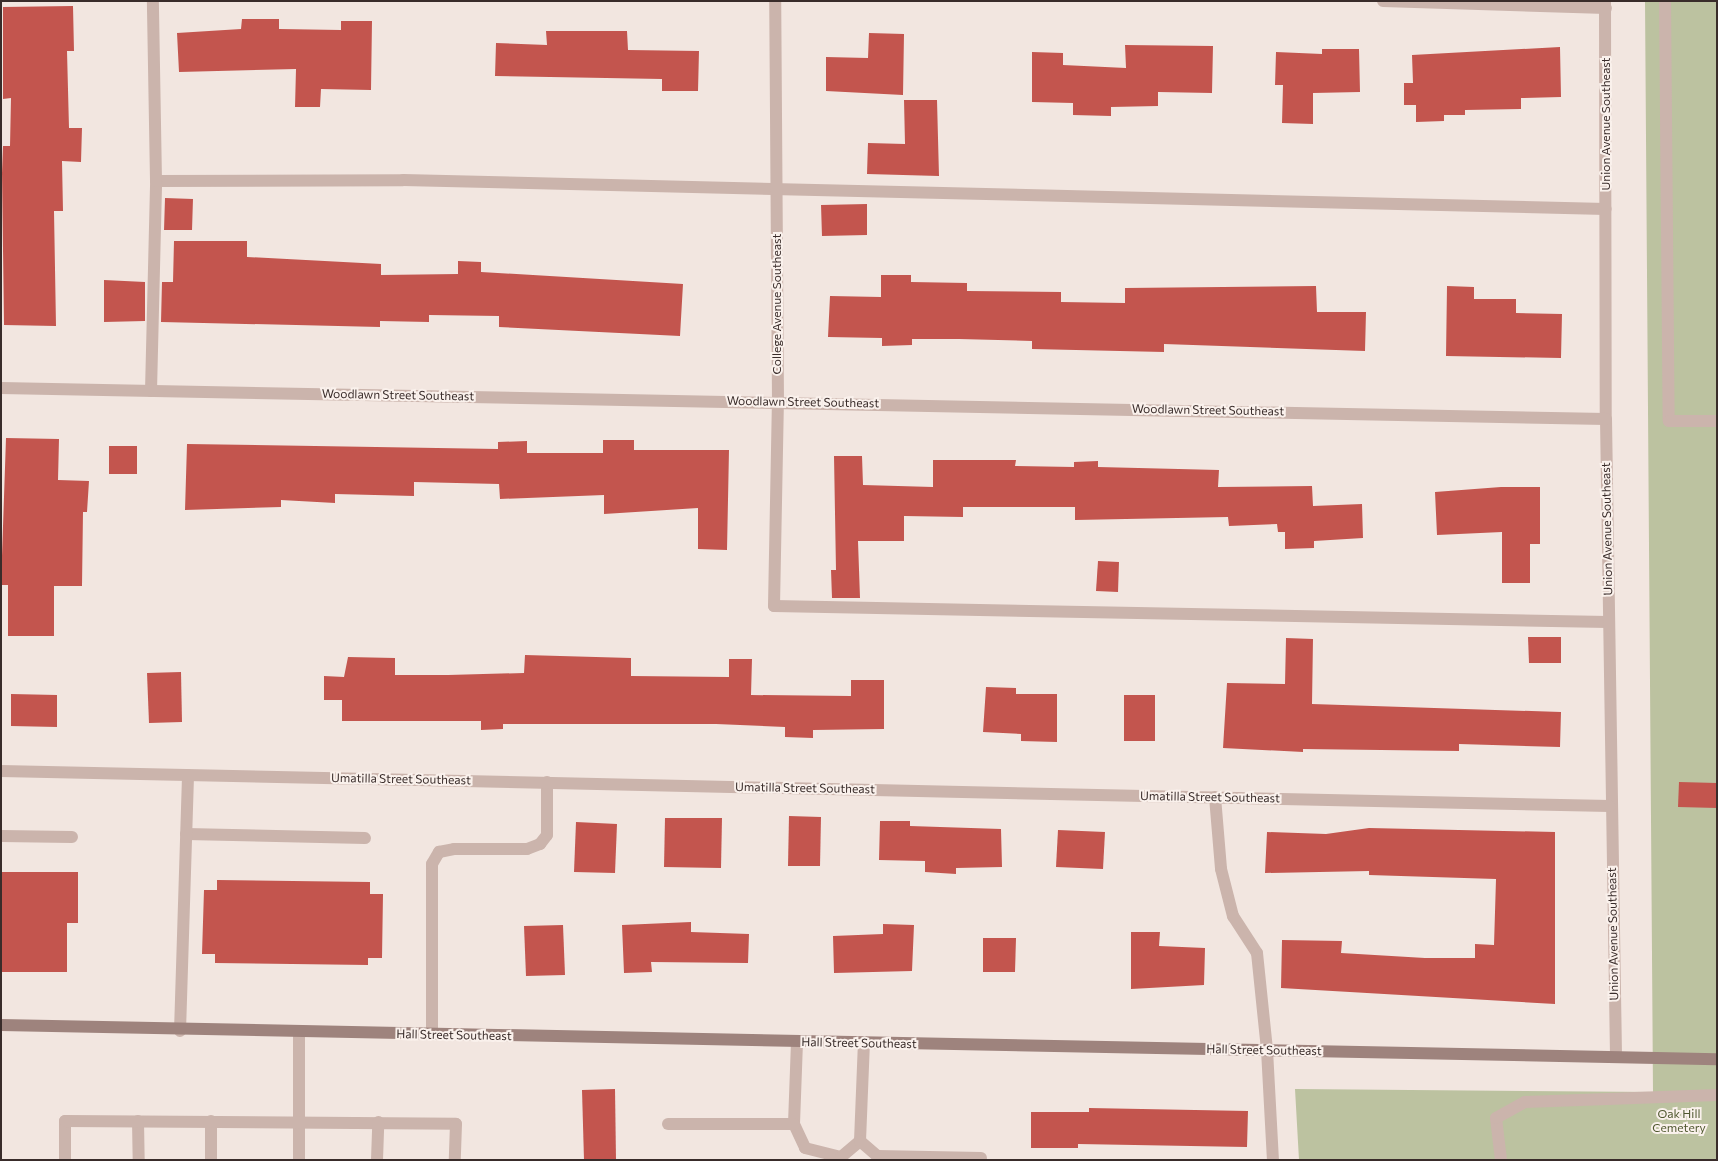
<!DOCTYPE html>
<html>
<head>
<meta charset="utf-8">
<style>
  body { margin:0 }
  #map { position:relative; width:1718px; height:1161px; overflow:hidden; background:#f2e6e0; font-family:Commissioner,sans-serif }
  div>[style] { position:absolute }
  .green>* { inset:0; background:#bcc2a0 }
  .building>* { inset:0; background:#c3554e }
  .service>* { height:12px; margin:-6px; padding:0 6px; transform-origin:6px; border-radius:6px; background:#cbb4ac }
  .minor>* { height:12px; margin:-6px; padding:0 6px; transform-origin:6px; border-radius:6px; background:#cbb4ac }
  .secondary>* { height:12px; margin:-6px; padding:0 6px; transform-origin:6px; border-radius:6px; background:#9e837d }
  span { translate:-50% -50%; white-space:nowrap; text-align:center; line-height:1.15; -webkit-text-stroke:4px #faf1ec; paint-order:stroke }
  .street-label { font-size:12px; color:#392c2a }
  .park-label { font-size:12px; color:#4f572f }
  .frame { position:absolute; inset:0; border:2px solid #392c2a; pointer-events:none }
</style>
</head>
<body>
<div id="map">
  <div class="green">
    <i style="clip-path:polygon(1645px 1px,1717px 1px,1717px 1160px,1299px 1160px,1295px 1089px,1653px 1092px)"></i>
  </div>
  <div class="building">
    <i style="clip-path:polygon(73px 6px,74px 51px,67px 51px,69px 128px,82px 128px,81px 162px,62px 161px,63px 211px,54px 211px,56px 326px,4px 325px,2px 173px,3px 146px,10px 146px,11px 98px,3px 99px,3px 7px)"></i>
    <i style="clip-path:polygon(242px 19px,279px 19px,279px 29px,341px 30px,341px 21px,372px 21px,371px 90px,321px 89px,320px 107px,295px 107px,296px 69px,179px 72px,177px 33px,241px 29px)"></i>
    <i style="clip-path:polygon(546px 31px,627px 31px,628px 50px,699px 51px,698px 91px,662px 91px,662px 79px,495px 76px,496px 43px,547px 45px)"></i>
    <i style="clip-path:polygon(869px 33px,904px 34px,903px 95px,826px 91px,826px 57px,868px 58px)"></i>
    <i style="clip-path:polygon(1125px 45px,1213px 46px,1212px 93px,1158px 92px,1158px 106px,1111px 107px,1111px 116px,1073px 115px,1073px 103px,1032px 102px,1032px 52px,1063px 53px,1063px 65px,1126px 68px)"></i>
    <i style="clip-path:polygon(1560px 47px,1561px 97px,1521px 98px,1521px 109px,1465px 110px,1465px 115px,1444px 115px,1444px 121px,1416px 122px,1416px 105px,1404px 105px,1404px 83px,1413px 83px,1412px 55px)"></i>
    <i style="clip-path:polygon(1322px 49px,1359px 49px,1360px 92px,1313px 93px,1313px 124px,1282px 123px,1283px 85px,1275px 85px,1276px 52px,1322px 54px)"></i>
    <i style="clip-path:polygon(904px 100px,937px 100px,939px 176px,867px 174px,868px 143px,905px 144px)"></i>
    <i style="clip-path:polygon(165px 198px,193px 199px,192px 230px,164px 230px)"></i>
    <i style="clip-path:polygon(867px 204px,867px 235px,822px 236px,821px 205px)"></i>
    <i style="clip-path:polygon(174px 241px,247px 241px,247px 257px,381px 264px,381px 275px,458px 274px,458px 261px,481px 262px,481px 272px,683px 284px,680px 336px,499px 327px,499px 316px,429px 315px,429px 322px,380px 321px,380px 327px,161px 322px,162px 282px,173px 282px)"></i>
    <i style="clip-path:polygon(881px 275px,911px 275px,911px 282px,967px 283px,967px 291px,1061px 292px,1061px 302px,1125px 303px,1125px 288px,1316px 286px,1317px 312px,1366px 312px,1365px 351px,1164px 344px,1164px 352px,1032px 349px,1032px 341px,959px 339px,912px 339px,912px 345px,882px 346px,882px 338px,828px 337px,830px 296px,881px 297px)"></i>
    <i style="clip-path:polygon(104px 280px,145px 282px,145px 321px,104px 322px)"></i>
    <i style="clip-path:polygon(1447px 286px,1474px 287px,1474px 299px,1516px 299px,1516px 313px,1562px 314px,1561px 358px,1446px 356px)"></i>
    <i style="clip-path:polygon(6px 438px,59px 439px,58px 480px,89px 481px,87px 512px,83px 512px,82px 586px,54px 586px,54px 636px,8px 636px,8px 585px,1px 585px)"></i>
    <i style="clip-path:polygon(603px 440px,634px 440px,634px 450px,729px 450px,727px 550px,698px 549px,698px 508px,604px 514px,604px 495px,500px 499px,499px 484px,414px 482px,414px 496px,335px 494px,335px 503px,281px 500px,281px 507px,185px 510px,187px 444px,498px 449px,498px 442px,527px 441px,527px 453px,603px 453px)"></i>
    <i style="clip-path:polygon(109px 446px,137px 446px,137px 474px,109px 474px)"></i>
    <i style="clip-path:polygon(834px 456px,862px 456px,863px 485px,933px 487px,933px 460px,1016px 460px,1015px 466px,1074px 467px,1074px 462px,1098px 461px,1098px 467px,1219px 470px,1218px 487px,1312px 486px,1313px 506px,1362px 504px,1363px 538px,1314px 541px,1314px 548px,1285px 549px,1285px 532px,1278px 532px,1277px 524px,1229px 526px,1228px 517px,1075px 520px,1075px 507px,963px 507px,963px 517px,904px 516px,904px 541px,858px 541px,860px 598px,832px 598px,831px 570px,836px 570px)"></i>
    <i style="clip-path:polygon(1501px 487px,1540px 487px,1540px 544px,1530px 544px,1530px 583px,1502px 583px,1502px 532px,1437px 535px,1435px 492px)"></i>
    <i style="clip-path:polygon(1098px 561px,1119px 562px,1118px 592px,1096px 591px)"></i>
    <i style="clip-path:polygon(1528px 637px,1561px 637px,1561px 663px,1529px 663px)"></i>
    <i style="clip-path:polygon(1286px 638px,1313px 639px,1312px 704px,1561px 712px,1560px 747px,1459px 744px,1459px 751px,1303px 749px,1303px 752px,1223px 748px,1227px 683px,1285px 684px)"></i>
    <i style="clip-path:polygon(525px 655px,631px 658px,631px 676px,729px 677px,729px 659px,752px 659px,751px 695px,851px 696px,851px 680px,884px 680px,884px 729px,813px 730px,813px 738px,785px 737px,785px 727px,716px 724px,503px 724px,503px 729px,481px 730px,481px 721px,342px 721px,342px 700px,324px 700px,324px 676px,344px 677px,348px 657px,395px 658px,395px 675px,448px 675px,524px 673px)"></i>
    <i style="clip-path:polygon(181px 672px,182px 722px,149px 723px,147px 673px)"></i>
    <i style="clip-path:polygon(986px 687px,1016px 688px,1016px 694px,1057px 694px,1057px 742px,1021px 741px,1021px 734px,983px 732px)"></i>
    <i style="clip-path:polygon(11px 694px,57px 695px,57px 727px,11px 726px)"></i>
    <i style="clip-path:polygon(1124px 695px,1155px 695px,1155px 741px,1124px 741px)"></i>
    <i style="clip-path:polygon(1679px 782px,1717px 783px,1717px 808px,1678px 807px)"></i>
    <i style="clip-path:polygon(789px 816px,821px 817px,820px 866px,788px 866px)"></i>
    <i style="clip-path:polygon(665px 818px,722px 818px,721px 868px,664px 867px)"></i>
    <i style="clip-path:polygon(880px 821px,910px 821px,910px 826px,1001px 829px,1002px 867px,956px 868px,956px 874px,925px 872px,925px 861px,879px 860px)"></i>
    <i style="clip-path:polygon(576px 822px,617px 824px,615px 873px,574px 872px)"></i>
    <i style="clip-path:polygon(1369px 828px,1555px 832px,1555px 1004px,1281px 988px,1282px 940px,1342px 941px,1341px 953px,1425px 958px,1475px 958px,1475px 944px,1494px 945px,1496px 879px,1369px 875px,1369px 871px,1265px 873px,1267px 832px,1326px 834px)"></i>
    <i style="clip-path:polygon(1058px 830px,1105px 832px,1103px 869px,1056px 867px)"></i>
    <i style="clip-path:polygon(1px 872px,78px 872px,78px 923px,67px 923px,67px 972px,1px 972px)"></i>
    <i style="clip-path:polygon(217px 880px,370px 882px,370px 894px,383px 894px,382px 958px,368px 958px,368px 965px,215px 963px,215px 954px,202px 954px,204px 890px,217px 890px)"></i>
    <i style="clip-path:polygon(691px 922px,691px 932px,749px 934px,748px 963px,651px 962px,652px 972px,624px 973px,622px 925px)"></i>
    <i style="clip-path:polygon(883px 924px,914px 925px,912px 971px,834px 973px,833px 936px,883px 934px)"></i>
    <i style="clip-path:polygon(563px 925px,565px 975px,526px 976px,524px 926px)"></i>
    <i style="clip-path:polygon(1131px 932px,1160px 932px,1159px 946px,1205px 948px,1204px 985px,1131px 989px)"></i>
    <i style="clip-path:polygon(983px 938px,1016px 938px,1015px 972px,983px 972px)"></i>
    <i style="clip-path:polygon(615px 1089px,616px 1160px,584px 1160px,582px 1090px)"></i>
    <i style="clip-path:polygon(1089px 1108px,1248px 1111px,1247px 1147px,1078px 1144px,1078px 1148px,1031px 1148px,1031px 1112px,1089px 1112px)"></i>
  </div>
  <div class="service">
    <i style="left:1665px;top:1px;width:420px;rotate:89.5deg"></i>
    <i style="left:1669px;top:421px;width:48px"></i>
    <i style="left:156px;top:181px;width:247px;rotate:-0.2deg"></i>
    <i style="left:403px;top:180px;width:1203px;rotate:1.38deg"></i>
    <i style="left:151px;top:391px;width:210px;rotate:-88.6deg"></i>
    <i style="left:156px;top:181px;width:180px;rotate:-91deg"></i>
    <i style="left:774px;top:606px;width:834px;rotate:1.1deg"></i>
    <i style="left:1215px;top:797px;width:72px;rotate:85.2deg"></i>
    <i style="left:1221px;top:869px;width:49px;rotate:75.7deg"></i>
    <i style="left:1233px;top:916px;width:44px;rotate:57deg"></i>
    <i style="left:1257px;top:953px;width:98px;rotate:84.1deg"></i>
    <i style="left:186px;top:834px;width:179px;rotate:1.3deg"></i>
    <i style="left:1px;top:836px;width:71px;rotate:0.8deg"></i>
    <i style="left:180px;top:1031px;width:256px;rotate:-88.2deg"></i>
    <i style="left:299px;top:1033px;width:127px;rotate:90deg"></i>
    <i style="left:432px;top:1035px;width:171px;rotate:-90deg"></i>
    <i style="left:432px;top:864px;width:14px;rotate:-60deg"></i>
    <i style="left:439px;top:852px;width:15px;rotate:-11deg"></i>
    <i style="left:454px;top:849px;width:73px"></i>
    <i style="left:527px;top:849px;width:14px;rotate:-21deg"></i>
    <i style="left:540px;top:844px;width:11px;rotate:-52deg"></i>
    <i style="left:547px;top:835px;width:53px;rotate:-90deg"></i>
    <i style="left:797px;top:1042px;width:82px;rotate:92.1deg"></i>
    <i style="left:794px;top:1124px;width:26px;rotate:65deg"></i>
    <i style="left:805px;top:1148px;width:37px;rotate:14deg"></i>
    <i style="left:841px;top:1157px;width:25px;rotate:-40deg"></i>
    <i style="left:860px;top:1141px;width:98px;rotate:-87.7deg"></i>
    <i style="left:138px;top:1121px;width:39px;rotate:89deg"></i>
    <i style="left:211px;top:1121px;width:39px;rotate:90deg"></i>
    <i style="left:668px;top:1124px;width:126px"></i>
    <i style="left:860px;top:1141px;width:23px;rotate:41deg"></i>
    <i style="left:877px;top:1156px;width:104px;rotate:1.1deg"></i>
    <i style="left:65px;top:1160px;width:39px;rotate:-90deg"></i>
    <i style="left:65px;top:1121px;width:391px;rotate:0.4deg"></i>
    <i style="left:456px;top:1124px;width:36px;rotate:92deg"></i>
    <i style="left:377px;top:1160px;width:38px;rotate:-88deg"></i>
    <i style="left:1501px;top:1160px;width:42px;rotate:-96.8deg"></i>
    <i style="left:1496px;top:1118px;width:33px;rotate:-29deg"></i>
    <i style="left:1525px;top:1102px;width:192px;rotate:-2.1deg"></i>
  </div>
  <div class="minor">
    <i style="left:1383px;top:1px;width:223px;rotate:1.8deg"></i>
    <i style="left:1605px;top:1px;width:418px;rotate:89.9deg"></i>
    <i style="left:1606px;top:419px;width:638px;rotate:89.1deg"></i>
    <i style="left:1px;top:388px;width:1605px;rotate:1.11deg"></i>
    <i style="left:774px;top:606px;width:205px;rotate:-88.9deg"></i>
    <i style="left:778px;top:401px;width:400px;rotate:-90.4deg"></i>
    <i style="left:1px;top:771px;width:1609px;rotate:1.25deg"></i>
    <i style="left:1267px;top:1050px;width:110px;rotate:86.9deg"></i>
  </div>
  <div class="secondary">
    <i style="left:1px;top:1025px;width:1716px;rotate:1.14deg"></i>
  </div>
  <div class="street-label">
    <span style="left:1606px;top:124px;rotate:-90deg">Union Avenue Southeast</span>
    <span style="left:777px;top:304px;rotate:-90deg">College Avenue Southeast</span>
    <span style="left:398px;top:395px;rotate:1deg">Woodlawn Street Southeast</span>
    <span style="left:803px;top:402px;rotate:1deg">Woodlawn Street Southeast</span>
    <span style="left:1208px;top:410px;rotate:1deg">Woodlawn Street Southeast</span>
    <span style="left:1607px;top:529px;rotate:-91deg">Union Avenue Southeast</span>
    <span style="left:401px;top:779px;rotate:1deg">Umatilla Street Southeast</span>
    <span style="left:805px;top:788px;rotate:1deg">Umatilla Street Southeast</span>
    <span style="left:1210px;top:797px;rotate:1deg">Umatilla Street Southeast</span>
    <span style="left:1613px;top:934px;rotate:-91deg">Union Avenue Southeast</span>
    <span style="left:454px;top:1035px;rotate:1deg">Hall Street Southeast</span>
    <span style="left:859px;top:1043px;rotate:1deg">Hall Street Southeast</span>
    <span style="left:1264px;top:1050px;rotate:1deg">Hall Street Southeast</span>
  </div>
  <div class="park-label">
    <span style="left:1679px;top:1121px">Oak Hill<br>Cemetery</span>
  </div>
  <div class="frame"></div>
</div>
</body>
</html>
